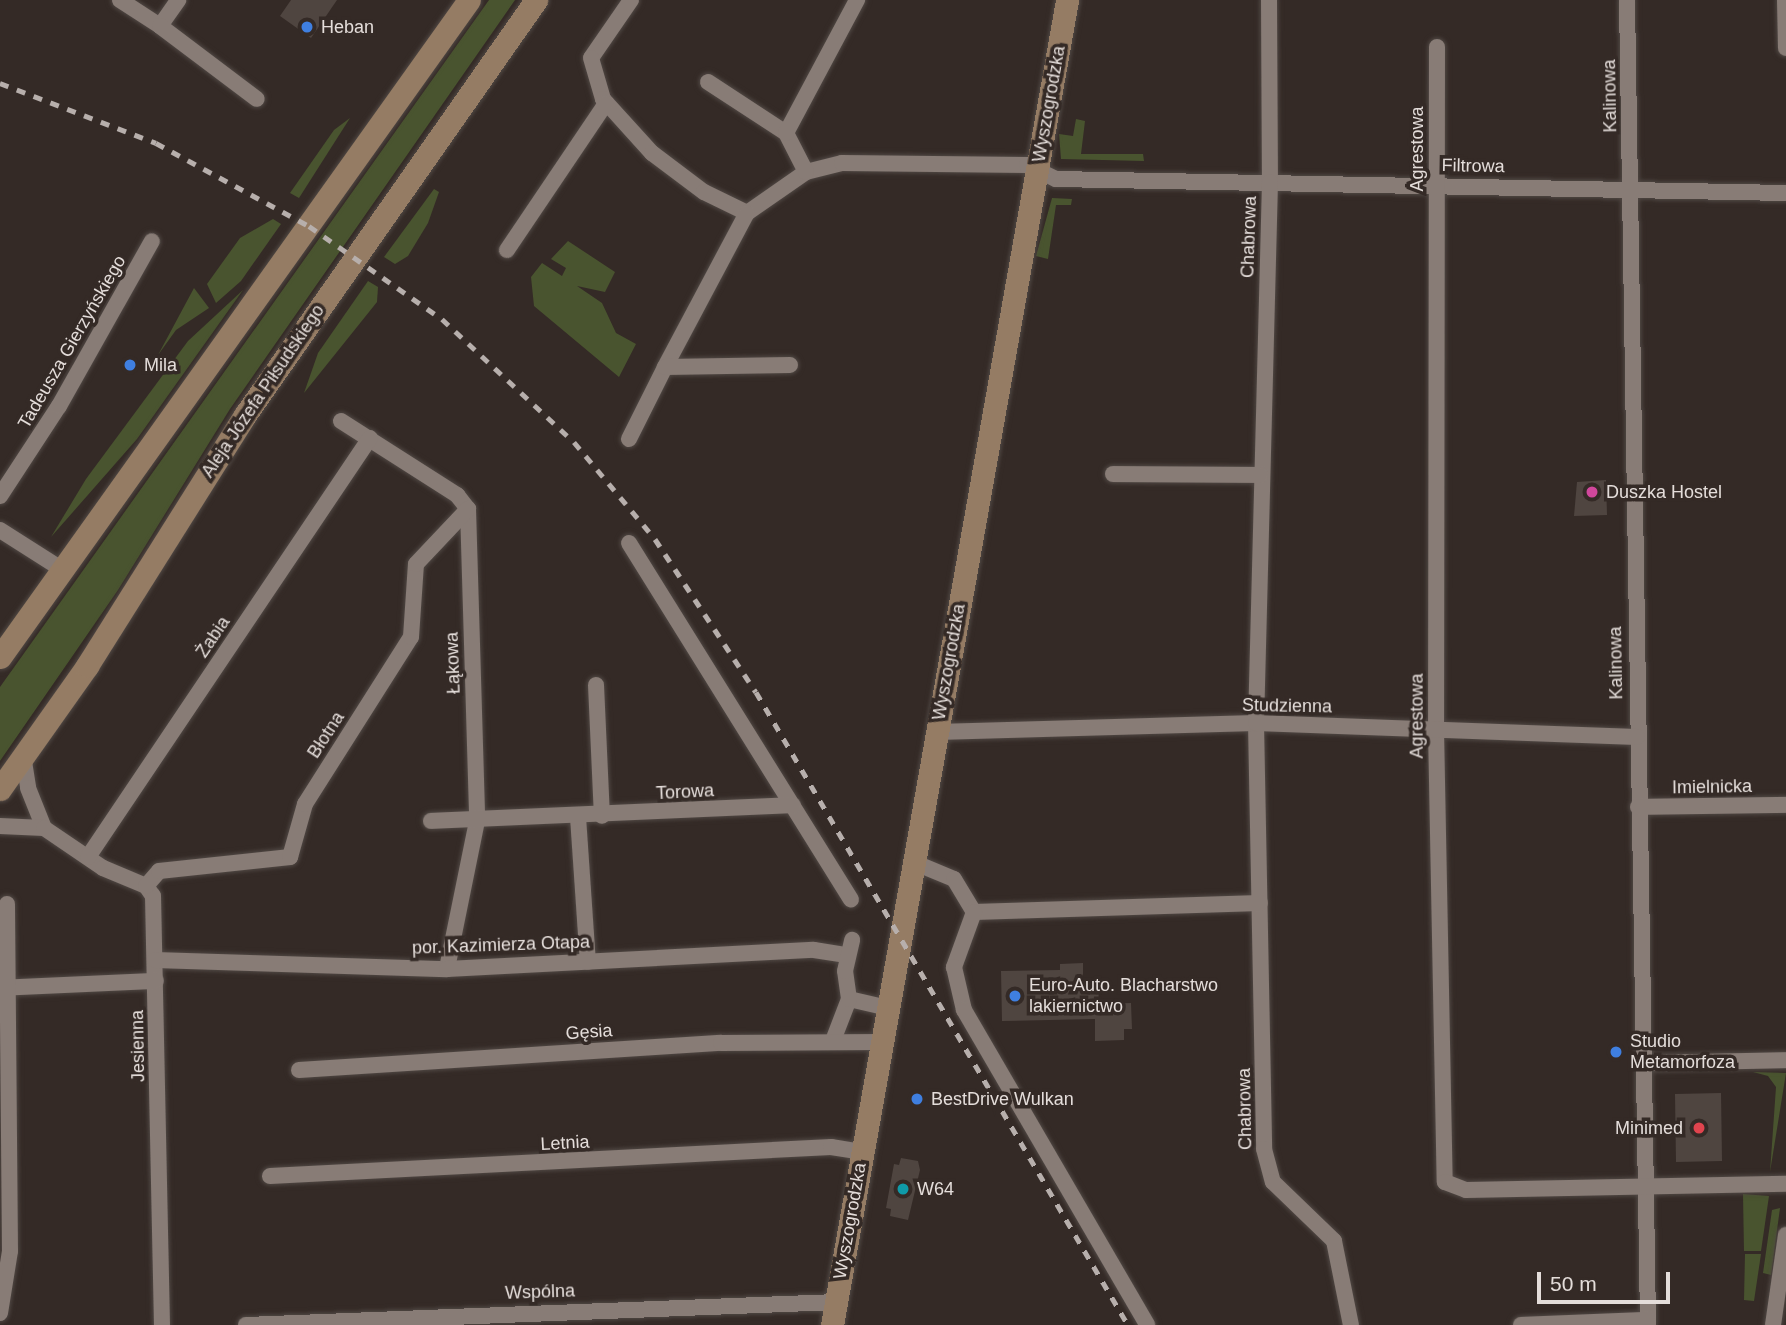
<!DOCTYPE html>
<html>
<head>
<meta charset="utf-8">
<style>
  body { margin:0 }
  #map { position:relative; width:1786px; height:1325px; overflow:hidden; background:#342a26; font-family:Arial,sans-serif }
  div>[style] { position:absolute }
  .green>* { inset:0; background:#49542f }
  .building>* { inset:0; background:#4f4540 }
  .roads { filter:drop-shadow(0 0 2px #504844) drop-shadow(0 0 2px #504844) }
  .street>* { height:16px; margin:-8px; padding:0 8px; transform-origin:8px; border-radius:8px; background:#887c76 }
  .secondary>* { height:23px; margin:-11.5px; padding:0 11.5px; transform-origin:11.5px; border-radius:11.5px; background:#957c64 }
  .rail>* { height:5px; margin-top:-2.5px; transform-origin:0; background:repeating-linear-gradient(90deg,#b7afac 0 9px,transparent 0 18px) }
  .dots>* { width:19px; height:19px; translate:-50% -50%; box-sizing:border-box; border:4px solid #342a26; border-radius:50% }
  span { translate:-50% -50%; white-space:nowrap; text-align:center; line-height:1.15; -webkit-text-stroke:7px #342a26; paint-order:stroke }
  .poi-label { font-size:18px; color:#e4ddda }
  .left { translate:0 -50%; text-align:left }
  .right { translate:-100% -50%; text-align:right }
  .street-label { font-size:18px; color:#e4ddda }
  .scale { position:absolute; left:1537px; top:1272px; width:133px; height:32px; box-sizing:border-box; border:4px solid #e4ddda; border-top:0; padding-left:9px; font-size:21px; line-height:24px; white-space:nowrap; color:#e4ddda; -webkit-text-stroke:5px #342a26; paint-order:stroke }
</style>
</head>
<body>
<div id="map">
  <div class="green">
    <i style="clip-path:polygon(489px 0,515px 0,230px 409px,118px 590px,0 761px,0 687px)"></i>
    <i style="clip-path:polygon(350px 118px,299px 198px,290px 193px,334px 130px)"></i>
    <i style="clip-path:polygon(1076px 119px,1085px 121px,1081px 154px,1143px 154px,1144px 161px,1061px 159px,1059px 134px,1073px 136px)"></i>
    <i style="clip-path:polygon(434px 189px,439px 192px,428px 223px,408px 256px,395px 264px,384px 257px)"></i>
    <i style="clip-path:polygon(1052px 198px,1072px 199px,1071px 205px,1056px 205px,1048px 259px,1036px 256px)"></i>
    <i style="clip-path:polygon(273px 219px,281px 224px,241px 281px,216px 303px,207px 284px,240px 238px)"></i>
    <i style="clip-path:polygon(568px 241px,615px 272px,605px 292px,577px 286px,602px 303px,616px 333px,636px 344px,619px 377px,534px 306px,531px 277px,542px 263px,562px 276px,566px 268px,551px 259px)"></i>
    <i style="clip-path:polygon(368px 281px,378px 287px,377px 302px,304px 393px,318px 353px)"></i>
    <i style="clip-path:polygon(194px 288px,209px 308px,176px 330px,158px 355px)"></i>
    <i style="clip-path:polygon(243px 290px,137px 439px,51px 537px,86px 479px,188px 341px)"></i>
    <i style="clip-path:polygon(1753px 1072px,1786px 1073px,1770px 1172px,1776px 1087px,1768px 1076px)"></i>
    <i style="clip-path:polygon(1743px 1194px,1769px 1196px,1761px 1251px,1744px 1251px)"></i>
    <i style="clip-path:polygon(1780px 1208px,1771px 1275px,1763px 1273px,1772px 1210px)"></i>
    <i style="clip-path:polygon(1745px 1254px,1761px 1254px,1754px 1301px,1744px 1300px)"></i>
  </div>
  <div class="building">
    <i style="clip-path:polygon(291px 0,337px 0,311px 38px,280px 16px)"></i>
    <i style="clip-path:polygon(1606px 480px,1607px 515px,1574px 516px,1577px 482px)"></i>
    <i style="clip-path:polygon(1083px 963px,1083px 984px,1098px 984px,1099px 1004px,1131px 1003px,1132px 1029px,1124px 1029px,1124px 1040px,1095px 1041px,1095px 1019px,1002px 1021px,1001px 971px,1060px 970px,1060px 964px)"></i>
    <i style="clip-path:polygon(1721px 1093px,1722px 1161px,1676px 1162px,1675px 1094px)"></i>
    <i style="clip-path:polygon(901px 1158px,918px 1161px,920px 1170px,908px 1220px,890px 1216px,891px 1209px,886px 1208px,894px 1164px,899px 1165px)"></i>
  </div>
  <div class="roads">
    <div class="street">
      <i style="left:120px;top:0;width:48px;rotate:33deg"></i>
      <i style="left:160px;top:26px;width:32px;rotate:-55deg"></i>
      <i style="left:631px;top:0;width:70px;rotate:124.6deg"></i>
      <i style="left:591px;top:58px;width:43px;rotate:73.7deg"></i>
      <i style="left:603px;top:99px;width:73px;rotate:47.8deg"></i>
      <i style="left:652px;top:153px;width:65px;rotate:36.9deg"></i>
      <i style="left:704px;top:192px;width:48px;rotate:26deg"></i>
      <i style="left:747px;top:213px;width:72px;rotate:-34.8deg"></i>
      <i style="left:806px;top:172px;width:37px;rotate:-14deg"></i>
      <i style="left:842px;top:163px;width:185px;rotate:0.6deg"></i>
      <i style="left:1027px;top:165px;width:32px;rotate:26deg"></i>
      <i style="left:1056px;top:179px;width:730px;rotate:1.1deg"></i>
      <i style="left:1269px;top:0;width:182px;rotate:89.7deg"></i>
      <i style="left:1270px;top:182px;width:541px;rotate:91.48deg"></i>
      <i style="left:1256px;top:723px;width:426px;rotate:88.9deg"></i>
      <i style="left:1264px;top:1149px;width:34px;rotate:75deg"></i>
      <i style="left:1273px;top:1182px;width:85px;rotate:44deg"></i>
      <i style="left:1334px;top:1241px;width:86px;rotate:78.6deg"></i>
      <i style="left:1627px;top:0;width:1325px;rotate:89.09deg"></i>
      <i style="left:1785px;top:0;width:48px;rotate:88.8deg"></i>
      <i style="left:160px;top:26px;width:121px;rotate:37deg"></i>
      <i style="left:1437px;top:47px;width:682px;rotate:90.08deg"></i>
      <i style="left:1436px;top:729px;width:453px;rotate:88.9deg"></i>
      <i style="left:1445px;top:1182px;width:22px;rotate:21deg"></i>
      <i style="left:1466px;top:1190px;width:320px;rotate:-1.1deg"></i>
      <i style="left:708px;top:82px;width:93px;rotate:33.2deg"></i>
      <i style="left:806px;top:172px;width:44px;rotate:-117.1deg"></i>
      <i style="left:786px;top:133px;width:151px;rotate:-61.9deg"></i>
      <i style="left:507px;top:250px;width:177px;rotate:-56deg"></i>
      <i style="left:665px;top:367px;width:174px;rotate:-62deg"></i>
      <i style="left:341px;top:421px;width:138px;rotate:32.5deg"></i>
      <i style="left:457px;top:495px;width:18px;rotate:52deg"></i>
      <i style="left:468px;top:509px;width:312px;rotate:88.3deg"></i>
      <i style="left:477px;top:821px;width:151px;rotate:101.5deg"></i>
      <i style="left:629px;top:439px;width:80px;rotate:-63.4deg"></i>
      <i style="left:665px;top:367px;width:125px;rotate:-0.9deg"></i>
      <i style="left:1113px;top:474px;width:147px;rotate:0.4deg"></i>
      <i style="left:0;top:496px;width:108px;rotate:-56.8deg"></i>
      <i style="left:59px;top:406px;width:189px;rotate:-60.6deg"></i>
      <i style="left:0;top:530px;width:75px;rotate:32.4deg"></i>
      <i style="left:629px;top:543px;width:420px;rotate:58.1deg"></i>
      <i style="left:596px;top:685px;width:131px;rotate:87.4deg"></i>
      <i style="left:937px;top:732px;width:319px;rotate:-1.6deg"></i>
      <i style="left:1256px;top:723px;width:381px;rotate:2.1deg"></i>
      <i style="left:23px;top:755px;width:33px;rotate:81deg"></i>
      <i style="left:28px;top:788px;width:43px;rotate:68.2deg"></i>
      <i style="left:1638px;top:807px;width:148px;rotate:-0.8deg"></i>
      <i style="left:578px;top:817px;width:145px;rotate:86.1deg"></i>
      <i style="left:431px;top:821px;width:362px;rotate:-2.5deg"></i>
      <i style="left:0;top:826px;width:44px;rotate:2.6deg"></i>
      <i style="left:44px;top:828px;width:71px;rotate:34.1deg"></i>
      <i style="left:103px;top:868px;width:47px;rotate:22.7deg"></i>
      <i style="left:146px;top:886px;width:12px;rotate:55deg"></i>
      <i style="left:153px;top:896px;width:429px;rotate:88.8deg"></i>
      <i style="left:88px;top:857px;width:505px;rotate:-56.06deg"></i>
      <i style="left:913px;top:862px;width:44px;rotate:22.5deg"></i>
      <i style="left:954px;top:879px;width:39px;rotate:59deg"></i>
      <i style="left:974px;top:912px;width:286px;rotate:-1.8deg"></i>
      <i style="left:146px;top:886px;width:20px;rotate:-49deg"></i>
      <i style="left:159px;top:871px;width:132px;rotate:-6.1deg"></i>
      <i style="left:290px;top:857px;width:55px;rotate:-74.2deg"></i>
      <i style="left:305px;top:804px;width:198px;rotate:-57.6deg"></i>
      <i style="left:411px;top:637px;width:73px;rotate:-86.1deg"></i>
      <i style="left:416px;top:564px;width:76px;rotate:-46.6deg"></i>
      <i style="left:974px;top:912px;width:59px;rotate:110deg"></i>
      <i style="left:954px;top:967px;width:44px;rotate:76.9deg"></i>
      <i style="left:964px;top:1010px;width:364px;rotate:59.8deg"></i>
      <i style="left:155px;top:960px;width:292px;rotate:1.8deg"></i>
      <i style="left:447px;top:969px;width:367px;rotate:-3deg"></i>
      <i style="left:814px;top:950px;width:33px;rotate:9deg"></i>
      <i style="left:0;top:988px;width:156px;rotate:-2.6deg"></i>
      <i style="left:849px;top:999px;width:39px;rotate:13deg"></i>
      <i style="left:834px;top:1038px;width:42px;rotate:-69deg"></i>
      <i style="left:849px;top:999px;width:28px;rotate:-98deg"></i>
      <i style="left:845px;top:971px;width:32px;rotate:-77deg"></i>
      <i style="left:1645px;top:1063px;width:141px;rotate:-1.2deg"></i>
      <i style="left:299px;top:1070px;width:423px;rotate:-3.7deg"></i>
      <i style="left:721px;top:1043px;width:161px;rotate:-0.4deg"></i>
      <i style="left:270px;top:1176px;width:562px;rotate:-2.96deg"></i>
      <i style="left:831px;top:1147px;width:31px;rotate:9deg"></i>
      <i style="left:0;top:1313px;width:63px;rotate:-80.8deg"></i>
      <i style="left:10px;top:1251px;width:347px;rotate:-90.5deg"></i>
      <i style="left:246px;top:1325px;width:590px;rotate:-2.23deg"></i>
      <i style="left:1521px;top:1325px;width:127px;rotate:-2.3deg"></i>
      <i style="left:1773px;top:1325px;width:91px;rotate:-81.8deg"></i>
    </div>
    <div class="secondary">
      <i style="left:0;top:657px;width:807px;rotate:-54.48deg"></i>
      <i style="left:0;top:789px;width:151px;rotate:-54.7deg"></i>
      <i style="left:87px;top:666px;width:297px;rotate:-57.8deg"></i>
      <i style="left:245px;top:415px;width:507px;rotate:-54.96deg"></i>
      <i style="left:832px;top:1325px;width:1346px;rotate:-79.94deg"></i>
    </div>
  </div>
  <div class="rail">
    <i style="left:0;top:83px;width:167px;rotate:21deg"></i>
    <i style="left:156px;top:143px;width:174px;rotate:28.5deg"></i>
    <i style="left:309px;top:226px;width:162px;rotate:35deg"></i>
    <i style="left:442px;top:319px;width:180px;rotate:43deg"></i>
    <i style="left:574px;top:442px;width:126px;rotate:50.1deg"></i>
    <i style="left:655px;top:539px;width:183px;rotate:56.6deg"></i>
    <i style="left:756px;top:692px;width:734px;rotate:59.56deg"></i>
  </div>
  <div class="dots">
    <i style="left:307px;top:27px;background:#3f7fe0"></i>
    <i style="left:130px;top:365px;background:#3f7fe0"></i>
    <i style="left:1592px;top:492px;background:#d1479c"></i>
    <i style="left:1015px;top:996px;background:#3f7fe0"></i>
    <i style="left:1616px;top:1052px;background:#3f7fe0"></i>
    <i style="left:917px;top:1099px;background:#3f7fe0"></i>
    <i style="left:1699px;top:1128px;background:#e0444e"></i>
    <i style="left:903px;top:1189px;background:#0f9aa8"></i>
  </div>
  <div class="poi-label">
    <span class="left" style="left:321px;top:27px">Heban</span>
    <span class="left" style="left:144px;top:365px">Mila</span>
    <span class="left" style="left:1606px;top:492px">Duszka Hostel</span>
    <span class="left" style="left:1029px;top:996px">Euro-Auto. Blacharstwo<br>lakiernictwo</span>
    <span class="left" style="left:1630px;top:1052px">Studio<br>Metamorfoza</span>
    <span class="left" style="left:931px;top:1099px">BestDrive Wulkan</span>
    <span class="right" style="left:1683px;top:1128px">Minimed</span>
    <span class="left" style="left:917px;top:1189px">W64</span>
  </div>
  <div class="street-label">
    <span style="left:1610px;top:96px;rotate:-91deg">Kalinowa</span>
    <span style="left:1049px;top:104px;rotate:-80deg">Wyszogrodzka</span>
    <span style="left:1417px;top:149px;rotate:-90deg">Agrestowa</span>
    <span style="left:1473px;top:166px;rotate:1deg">Filtrowa</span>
    <span style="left:1249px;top:237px;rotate:-88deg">Chabrowa</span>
    <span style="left:72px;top:342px;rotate:-60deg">Tadeusza Gierzyńskiego</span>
    <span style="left:263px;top:391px;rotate:-56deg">Aleja Józefa Piłsudskiego</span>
    <span style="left:213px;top:637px;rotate:-56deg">Żabia</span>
    <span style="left:949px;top:662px;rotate:-80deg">Wyszogrodzka</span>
    <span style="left:453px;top:663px;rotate:-92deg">Łąkowa</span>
    <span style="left:1616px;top:663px;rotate:-91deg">Kalinowa</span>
    <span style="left:1287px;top:706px;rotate:1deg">Studzienna</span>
    <span style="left:1417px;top:716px;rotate:-90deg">Agrestowa</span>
    <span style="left:326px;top:735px;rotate:-57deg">Błotna</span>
    <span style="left:1712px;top:787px;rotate:-1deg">Imielnicka</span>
    <span style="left:685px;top:792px;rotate:-3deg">Torowa</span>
    <span style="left:501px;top:945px;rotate:-2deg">por. Kazimierza Otapa</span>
    <span style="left:589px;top:1032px;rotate:-4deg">Gęsia</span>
    <span style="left:138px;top:1046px;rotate:-91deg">Jesienna</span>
    <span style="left:1245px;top:1109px;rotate:-91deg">Chabrowa</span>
    <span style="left:565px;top:1143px;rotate:-3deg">Letnia</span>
    <span style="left:850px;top:1221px;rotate:-80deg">Wyszogrodzka</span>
    <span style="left:540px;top:1292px;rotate:-2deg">Wspólna</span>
  </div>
  <div class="scale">50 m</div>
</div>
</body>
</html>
